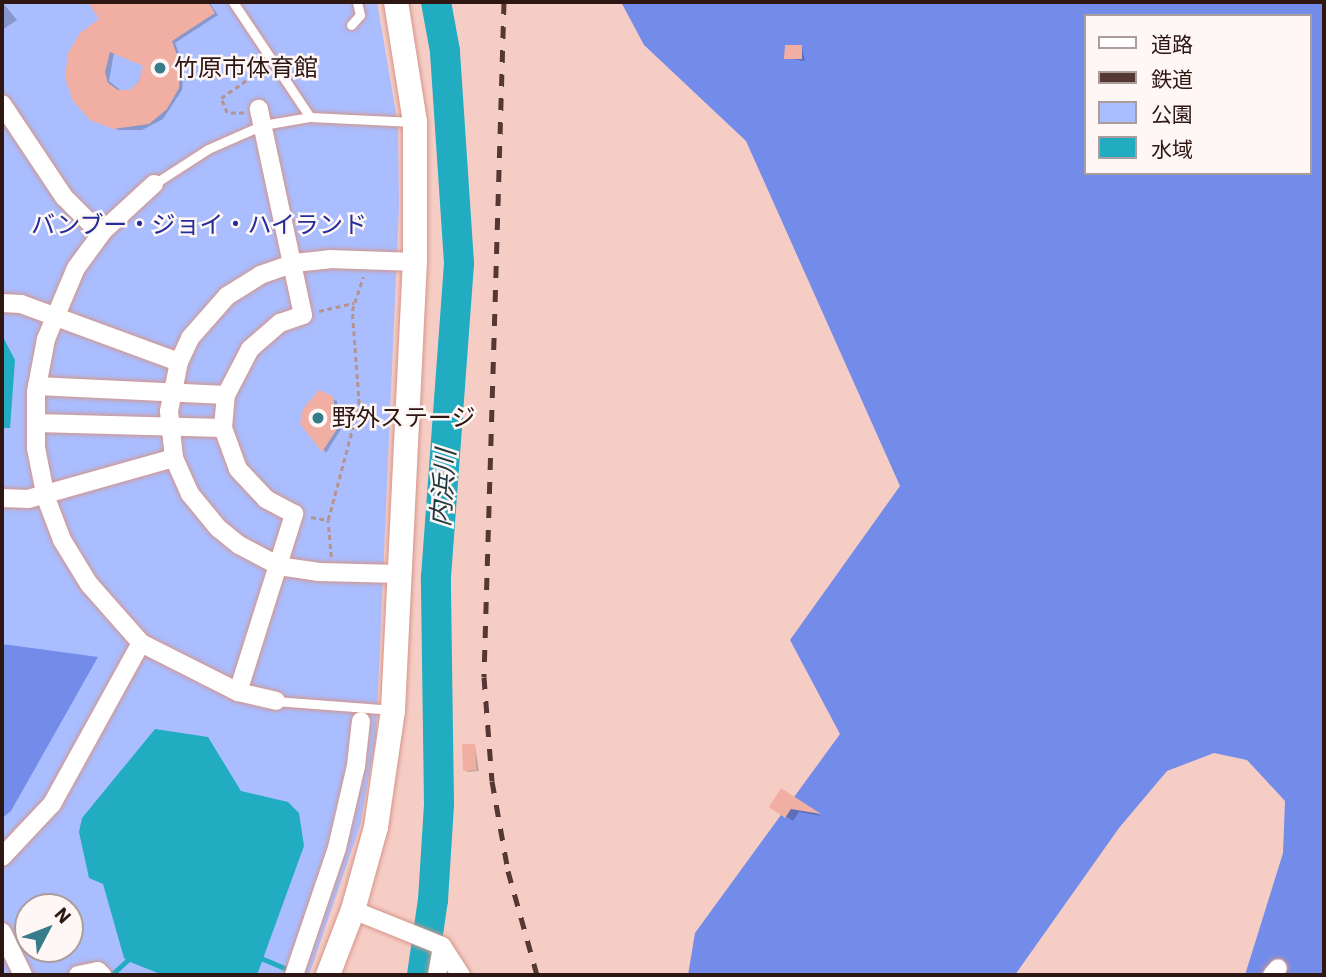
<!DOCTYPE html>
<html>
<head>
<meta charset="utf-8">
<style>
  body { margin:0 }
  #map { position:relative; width:1326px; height:977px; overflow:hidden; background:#f6cdc5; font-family:"IBM Plex Sans","Noto Sans JP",sans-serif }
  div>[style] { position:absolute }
  .green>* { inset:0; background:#a9bdff }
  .forest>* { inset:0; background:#748ce9 }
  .water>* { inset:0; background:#22acc1 }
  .shadow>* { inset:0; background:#0003 }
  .stream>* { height:5px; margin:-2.5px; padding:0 2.5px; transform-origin:2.5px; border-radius:2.5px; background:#22acc1 }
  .river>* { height:30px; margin:-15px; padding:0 15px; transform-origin:15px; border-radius:15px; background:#22acc1 }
  .building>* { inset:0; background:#f1afa3 }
  .path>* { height:2.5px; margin-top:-1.25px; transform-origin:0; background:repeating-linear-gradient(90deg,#b7938d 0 5px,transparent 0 8.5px) }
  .roads { filter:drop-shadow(0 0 2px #d59589) drop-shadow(0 0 2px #d59589) }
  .lane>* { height:9px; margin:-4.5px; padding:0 4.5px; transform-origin:4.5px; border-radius:4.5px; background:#fff }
  .street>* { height:18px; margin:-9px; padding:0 9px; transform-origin:9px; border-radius:9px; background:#fff }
  .secondary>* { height:24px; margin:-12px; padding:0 12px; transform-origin:12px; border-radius:12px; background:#fff }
  .rail>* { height:5px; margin-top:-2.5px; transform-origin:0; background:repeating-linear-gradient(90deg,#533833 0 12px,transparent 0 24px) }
  .dots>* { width:19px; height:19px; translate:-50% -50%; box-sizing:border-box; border:4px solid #fef7f6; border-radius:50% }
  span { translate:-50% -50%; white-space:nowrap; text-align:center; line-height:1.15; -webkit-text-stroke:5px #fef7f6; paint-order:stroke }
  .poi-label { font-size:24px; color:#2e1612 }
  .left { translate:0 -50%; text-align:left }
  .park-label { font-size:24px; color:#242d97 }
  .water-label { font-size:26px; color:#1f3a3f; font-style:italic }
  .frame { position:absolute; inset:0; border:4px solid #2e1612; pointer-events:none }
  .legend { position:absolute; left:1084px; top:14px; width:228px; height:161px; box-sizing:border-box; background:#fef7f6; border:2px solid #ab9d9b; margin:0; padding:9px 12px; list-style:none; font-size:21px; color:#2e1612 }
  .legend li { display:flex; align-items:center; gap:14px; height:35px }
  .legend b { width:35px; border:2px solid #ab9d9b }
  .north { position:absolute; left:14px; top:893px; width:70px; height:70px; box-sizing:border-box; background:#fef7f6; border:2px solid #ab9d9b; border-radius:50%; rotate:48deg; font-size:19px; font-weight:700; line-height:28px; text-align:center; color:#2e1612 }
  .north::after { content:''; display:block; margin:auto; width:24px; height:32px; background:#377c89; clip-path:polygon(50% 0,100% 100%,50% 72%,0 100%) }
</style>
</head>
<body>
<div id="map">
  <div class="green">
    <i style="clip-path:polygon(evenodd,2px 2px,377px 2px,398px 125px,399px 207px,376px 737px,360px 826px,309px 975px,2px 975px,2px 2px,28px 907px,70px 907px,70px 949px,28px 949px,28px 907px)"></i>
  </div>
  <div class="forest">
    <i style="clip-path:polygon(evenodd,621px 2px,1324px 2px,1324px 975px,1245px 975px,1283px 853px,1285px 801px,1247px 760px,1214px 753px,1167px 771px,1119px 828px,1015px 975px,688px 975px,695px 933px,840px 734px,790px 640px,900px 486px,746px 141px,644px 45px,621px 2px,1086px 16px,1310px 16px,1310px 173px,1086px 173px,1086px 16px)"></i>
    <i style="clip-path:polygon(2px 644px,98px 657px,11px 811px,2px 818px)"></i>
  </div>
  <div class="water">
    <i style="clip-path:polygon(2px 335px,15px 360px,10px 428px,2px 428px)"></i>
    <i style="clip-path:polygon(155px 729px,208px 737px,241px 791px,288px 802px,299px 813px,304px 846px,257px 975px,163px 975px,130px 962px,124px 958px,103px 884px,89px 878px,79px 832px,82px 818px)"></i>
  </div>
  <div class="shadow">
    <i style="clip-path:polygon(2px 2px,17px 20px,2px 30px)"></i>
    <i style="clip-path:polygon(evenodd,90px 2px,209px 2px,218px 15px,175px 43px,184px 67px,182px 90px,163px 119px,142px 130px,118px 130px,82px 110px,101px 19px,90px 2px,114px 53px,145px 65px,136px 87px,124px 93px,109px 81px,114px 53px)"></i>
    <i style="clip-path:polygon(802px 47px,805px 61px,786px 58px)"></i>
    <i style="clip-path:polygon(319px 392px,337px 401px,337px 421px,343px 426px,326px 453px,302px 423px)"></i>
    <i style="clip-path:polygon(475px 746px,479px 771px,468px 772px,464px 770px)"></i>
    <i style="clip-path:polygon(789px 794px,821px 816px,799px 812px,793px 821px,771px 807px)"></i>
  </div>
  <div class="stream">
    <i style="left:256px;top:956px;width:36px;rotate:23deg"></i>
    <i style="left:111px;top:975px;width:28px;rotate:-42deg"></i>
  </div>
  <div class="river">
    <i style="left:422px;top:975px;width:76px;rotate:-81.7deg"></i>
    <i style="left:433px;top:900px;width:96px;rotate:-86.4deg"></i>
    <i style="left:439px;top:804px;width:227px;rotate:-90.8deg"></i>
    <i style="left:436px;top:577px;width:315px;rotate:-85.8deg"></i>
    <i style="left:459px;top:263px;width:212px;rotate:-93.8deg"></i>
    <i style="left:445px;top:51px;width:50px;rotate:-100.4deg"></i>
  </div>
  <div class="building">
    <i style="clip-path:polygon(evenodd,88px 2px,208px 2px,215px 13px,172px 41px,180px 64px,179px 88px,167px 109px,149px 124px,113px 129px,90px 120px,73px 101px,65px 78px,68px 53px,80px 33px,99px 19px,88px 2px,110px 52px,143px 66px,139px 81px,130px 90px,118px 90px,108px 83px,105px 72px,110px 52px)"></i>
    <i style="clip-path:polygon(785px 45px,802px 45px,802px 59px,784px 59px)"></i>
    <i style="clip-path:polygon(319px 390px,334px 397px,334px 418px,341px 423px,322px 452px,300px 424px,303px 409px)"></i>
    <i style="clip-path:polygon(462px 744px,475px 744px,476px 770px,463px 771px)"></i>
    <i style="clip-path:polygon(781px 788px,821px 814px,791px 809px,785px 818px,769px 807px)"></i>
  </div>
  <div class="path">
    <i style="left:244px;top:113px;width:17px;rotate:180deg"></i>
    <i style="left:227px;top:113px;width:16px;rotate:-112deg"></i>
    <i style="left:221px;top:98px;width:52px;rotate:-34.9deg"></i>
    <i style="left:319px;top:311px;width:36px;rotate:-13deg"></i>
    <i style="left:311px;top:517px;width:17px;rotate:10deg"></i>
    <i style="left:331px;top:557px;width:37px;rotate:-95deg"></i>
    <i style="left:328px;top:520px;width:120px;rotate:-75deg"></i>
    <i style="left:359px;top:404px;width:93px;rotate:-94.3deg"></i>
    <i style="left:352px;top:311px;width:36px;rotate:-72deg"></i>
  </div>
  <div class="roads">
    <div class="lane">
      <i style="left:233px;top:2px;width:138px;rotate:56.2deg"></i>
      <i style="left:351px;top:25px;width:13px;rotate:-48deg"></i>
      <i style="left:360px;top:15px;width:13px;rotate:-103deg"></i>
      <i style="left:154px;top:184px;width:64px;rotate:-32.9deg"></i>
      <i style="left:208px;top:149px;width:60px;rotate:-23.6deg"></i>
      <i style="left:263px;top:125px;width:48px;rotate:-9.7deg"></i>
      <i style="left:310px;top:117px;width:103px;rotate:2.8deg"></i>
      <i style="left:276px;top:701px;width:117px;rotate:4.4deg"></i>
    </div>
    <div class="street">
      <i style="left:2px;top:104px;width:112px;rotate:56.3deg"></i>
      <i style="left:64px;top:197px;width:52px;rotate:45deg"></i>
      <i style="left:154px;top:184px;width:68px;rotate:137.4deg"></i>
      <i style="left:104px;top:230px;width:47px;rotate:126.4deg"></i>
      <i style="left:76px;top:268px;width:77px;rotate:112.9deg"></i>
      <i style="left:46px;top:339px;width:54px;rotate:100.7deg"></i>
      <i style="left:36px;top:392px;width:56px;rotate:90deg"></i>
      <i style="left:36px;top:448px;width:51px;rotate:78.7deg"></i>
      <i style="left:46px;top:498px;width:45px;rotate:69.1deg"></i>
      <i style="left:62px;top:540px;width:52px;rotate:58.5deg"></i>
      <i style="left:89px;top:584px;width:79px;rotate:48.6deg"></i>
      <i style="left:141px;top:643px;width:109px;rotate:26.8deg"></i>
      <i style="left:238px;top:692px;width:39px;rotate:13deg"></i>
      <i style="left:2px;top:303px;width:19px;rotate:3deg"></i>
      <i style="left:21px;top:304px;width:168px;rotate:20.2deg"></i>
      <i style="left:37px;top:386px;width:189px;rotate:2.7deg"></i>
      <i style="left:36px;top:423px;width:187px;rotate:1.5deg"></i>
      <i style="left:2px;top:498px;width:26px;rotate:2deg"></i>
      <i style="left:28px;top:499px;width:152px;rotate:-15.7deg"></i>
      <i style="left:399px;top:574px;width:80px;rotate:-178.6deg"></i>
      <i style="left:319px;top:572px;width:40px;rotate:-171.5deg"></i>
      <i style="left:279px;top:566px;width:45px;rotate:-152.3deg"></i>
      <i style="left:239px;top:545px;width:27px;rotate:-141deg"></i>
      <i style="left:218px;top:528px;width:44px;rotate:-129.5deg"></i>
      <i style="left:190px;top:494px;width:39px;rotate:-114deg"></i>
      <i style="left:174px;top:458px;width:47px;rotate:-96.1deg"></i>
      <i style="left:169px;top:411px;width:50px;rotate:-78.5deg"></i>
      <i style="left:179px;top:362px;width:26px;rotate:-65deg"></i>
      <i style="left:190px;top:338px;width:56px;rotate:-48.6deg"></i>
      <i style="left:227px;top:296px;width:39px;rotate:-32deg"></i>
      <i style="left:260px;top:275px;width:36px;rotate:-19deg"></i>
      <i style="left:294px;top:263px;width:36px;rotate:-6deg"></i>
      <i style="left:330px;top:259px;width:85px;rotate:2deg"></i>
      <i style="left:238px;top:692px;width:187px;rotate:-72.5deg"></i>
      <i style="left:294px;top:514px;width:32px;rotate:-152deg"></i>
      <i style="left:266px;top:499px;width:41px;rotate:-133deg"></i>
      <i style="left:238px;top:469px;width:44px;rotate:-110.1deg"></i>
      <i style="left:223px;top:428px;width:33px;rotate:-85deg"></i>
      <i style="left:226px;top:395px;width:52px;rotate:-62.4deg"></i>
      <i style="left:250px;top:349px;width:40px;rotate:-41deg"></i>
      <i style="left:280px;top:323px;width:24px;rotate:-19deg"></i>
      <i style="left:303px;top:315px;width:211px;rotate:-102.1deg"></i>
      <i style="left:2px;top:857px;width:73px;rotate:-46.7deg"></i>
      <i style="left:52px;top:804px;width:184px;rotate:-61.1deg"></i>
      <i style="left:353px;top:910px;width:96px;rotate:22deg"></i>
      <i style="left:442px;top:946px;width:35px;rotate:57deg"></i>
      <i style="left:2px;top:932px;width:48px;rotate:64deg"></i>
      <i style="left:78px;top:975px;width:20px;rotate:-11deg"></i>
      <i style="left:98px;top:971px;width:6px;rotate:45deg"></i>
      <i style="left:294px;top:975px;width:134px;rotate:-71.3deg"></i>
      <i style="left:337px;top:848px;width:84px;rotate:-77deg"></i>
      <i style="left:356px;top:766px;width:45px;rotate:-83.7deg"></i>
      <i style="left:437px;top:975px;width:29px;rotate:-80deg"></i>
      <i style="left:1272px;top:975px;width:9px;rotate:-49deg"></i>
    </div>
    <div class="secondary">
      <i style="left:328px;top:975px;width:70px;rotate:-69deg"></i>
      <i style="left:353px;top:910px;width:86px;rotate:-74.5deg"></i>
      <i style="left:376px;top:827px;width:118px;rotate:-81.7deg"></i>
      <i style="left:393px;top:710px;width:449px;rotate:-87.2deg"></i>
      <i style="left:415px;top:262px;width:140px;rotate:-90deg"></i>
      <i style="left:415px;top:122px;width:121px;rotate:-99deg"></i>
    </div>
  </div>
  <div class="rail">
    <i style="left:504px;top:2px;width:675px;rotate:91.7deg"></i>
    <i style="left:484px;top:677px;width:104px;rotate:85.6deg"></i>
    <i style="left:492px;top:781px;width:91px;rotate:79.9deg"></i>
    <i style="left:508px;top:871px;width:108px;rotate:74.4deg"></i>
  </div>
  <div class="dots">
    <i style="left:160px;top:68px;background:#377c89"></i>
    <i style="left:318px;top:418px;background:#377c89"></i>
  </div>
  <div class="poi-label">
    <span class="left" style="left:174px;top:68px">竹原市体育館</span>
    <span class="left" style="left:332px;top:418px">野外ステージ</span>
  </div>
  <div class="park-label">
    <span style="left:199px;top:225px">バンブー・ジョイ・ハイランド</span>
  </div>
  <div class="water-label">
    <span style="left:443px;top:488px;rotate:-86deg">内浜川</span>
  </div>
  <div class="frame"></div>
  <ul class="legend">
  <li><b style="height:9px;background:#fff"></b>道路</li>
  <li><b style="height:9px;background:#533833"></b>鉄道</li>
  <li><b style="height:19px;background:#a9bdff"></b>公園</li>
  <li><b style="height:19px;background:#22acc1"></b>水域</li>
  </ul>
  <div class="north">N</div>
</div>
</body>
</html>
